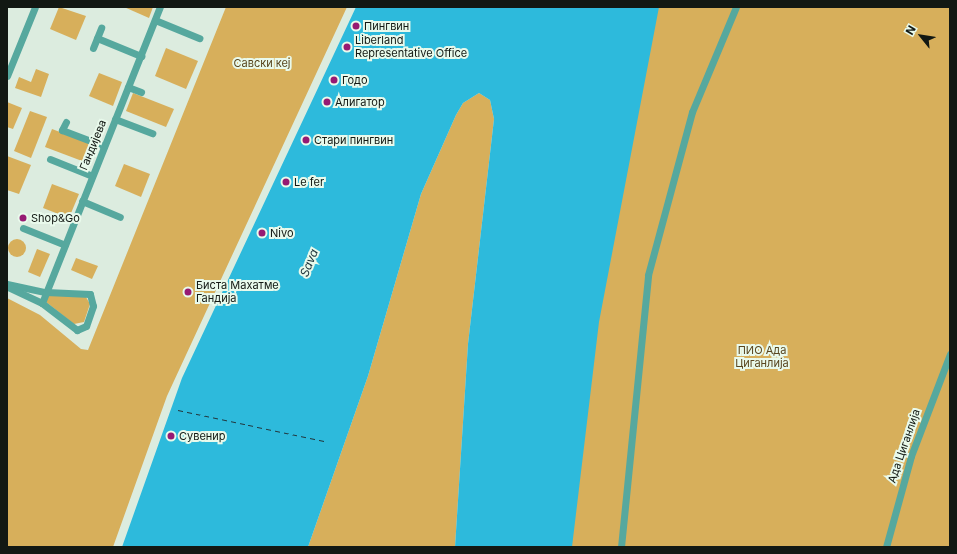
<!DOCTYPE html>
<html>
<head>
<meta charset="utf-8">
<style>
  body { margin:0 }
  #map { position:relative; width:957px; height:554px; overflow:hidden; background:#dcecdf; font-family:Inter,sans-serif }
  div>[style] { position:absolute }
  .green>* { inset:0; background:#d7af5b }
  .round { border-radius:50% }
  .water>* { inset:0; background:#2dbadc }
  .ferry>* { height:1px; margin-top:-0.5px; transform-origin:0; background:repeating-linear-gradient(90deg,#21373e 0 5px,transparent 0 9px) }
  .minor>* { height:7px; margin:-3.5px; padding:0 3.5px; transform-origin:3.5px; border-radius:3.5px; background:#56a89e }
  .dots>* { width:11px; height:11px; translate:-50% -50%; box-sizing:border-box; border:2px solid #e9faec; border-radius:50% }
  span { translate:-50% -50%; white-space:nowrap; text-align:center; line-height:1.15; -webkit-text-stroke:4px #e9faec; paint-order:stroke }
  .poi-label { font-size:11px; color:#121813 }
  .left { translate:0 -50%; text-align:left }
  .park-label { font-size:11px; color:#59461f }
  .street-label { font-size:11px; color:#121813 }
  .water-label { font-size:12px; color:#21373e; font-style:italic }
  .frame { position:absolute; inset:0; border:8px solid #121813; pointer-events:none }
  .north { position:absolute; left:901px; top:16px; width:40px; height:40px; -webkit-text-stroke:3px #e9faec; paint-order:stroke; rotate:300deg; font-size:11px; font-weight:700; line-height:16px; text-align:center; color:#121813 }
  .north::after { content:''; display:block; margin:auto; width:14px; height:18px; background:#121813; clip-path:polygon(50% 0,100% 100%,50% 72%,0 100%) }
</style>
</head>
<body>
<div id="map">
  <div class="green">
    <i style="clip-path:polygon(59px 7px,86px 16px,76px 40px,50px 29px)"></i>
    <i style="clip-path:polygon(124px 7px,153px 7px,149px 18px)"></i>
    <i style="clip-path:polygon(226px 7px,347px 7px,167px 396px,113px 547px,7px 547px,7px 298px,40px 315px,81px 349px,88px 350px)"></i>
    <i style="clip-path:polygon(622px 7px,950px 7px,950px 547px,547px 547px)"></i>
    <i style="clip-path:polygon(166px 48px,198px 61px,186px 89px,155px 76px)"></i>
    <i style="clip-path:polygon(36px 69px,49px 74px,41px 97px,15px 88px,19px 77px,31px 82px)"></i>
    <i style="clip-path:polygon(99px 73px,122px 82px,113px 106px,89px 96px)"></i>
    <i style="clip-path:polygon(133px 93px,174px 109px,166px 127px,126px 111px)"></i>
    <i style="clip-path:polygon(479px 93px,490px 100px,494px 119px,468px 344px,455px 547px,308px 547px,368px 376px,421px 194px,456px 115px,463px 103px)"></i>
    <i style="clip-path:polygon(7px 102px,22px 108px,13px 129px,7px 127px)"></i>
    <i style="clip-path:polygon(30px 111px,47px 117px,31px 158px,14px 151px)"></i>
    <i style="clip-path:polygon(52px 129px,97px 146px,90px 164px,45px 147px)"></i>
    <i style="clip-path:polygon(7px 156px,31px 165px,19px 194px,7px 190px)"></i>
    <i style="clip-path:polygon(124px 164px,150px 174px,141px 197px,115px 186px)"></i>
    <i style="clip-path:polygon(52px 184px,79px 194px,69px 218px,43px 208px)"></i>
    <i class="round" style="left:8px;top:239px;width:18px;height:18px"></i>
    <i style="clip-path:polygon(37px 249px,50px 254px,40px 277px,28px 272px)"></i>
    <i style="clip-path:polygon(76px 258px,98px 266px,92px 279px,71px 270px)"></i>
    <i style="clip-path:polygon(49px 295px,86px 297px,90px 304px,84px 322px,74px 324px,46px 302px)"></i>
  </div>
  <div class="water">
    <i style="clip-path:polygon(356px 7px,659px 7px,599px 322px,572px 547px,455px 547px,468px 344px,494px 119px,490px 100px,479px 93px,463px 103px,456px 115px,421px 194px,368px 376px,308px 547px,122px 547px,182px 378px)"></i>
  </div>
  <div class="ferry">
    <i style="left:178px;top:410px;width:153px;rotate:12deg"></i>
  </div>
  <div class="minor">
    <i style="left:155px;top:20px;width:48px;rotate:22.2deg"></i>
    <i style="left:97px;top:38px;width:48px;rotate:22.2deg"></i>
    <i style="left:93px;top:48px;width:22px;rotate:-68deg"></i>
    <i style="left:7px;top:76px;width:74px;rotate:-67.9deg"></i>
    <i style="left:128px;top:87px;width:14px;rotate:21deg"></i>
    <i style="left:115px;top:119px;width:40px;rotate:21deg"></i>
    <i style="left:66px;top:122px;width:9px;rotate:117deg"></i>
    <i style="left:62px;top:130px;width:45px;rotate:20.9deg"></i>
    <i style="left:50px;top:159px;width:45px;rotate:22deg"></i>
    <i style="left:82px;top:201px;width:41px;rotate:22.8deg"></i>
    <i style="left:23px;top:228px;width:45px;rotate:22deg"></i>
    <i style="left:7px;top:284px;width:40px;rotate:12deg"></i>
    <i style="left:46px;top:292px;width:44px;rotate:2.6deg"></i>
    <i style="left:90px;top:294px;width:12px;rotate:76deg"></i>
    <i style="left:93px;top:306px;width:21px;rotate:109deg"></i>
    <i style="left:86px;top:326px;width:10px;rotate:156deg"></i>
    <i style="left:77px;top:330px;width:44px;rotate:-142.4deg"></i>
    <i style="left:42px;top:303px;width:38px;rotate:-155deg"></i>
    <i style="left:42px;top:303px;width:319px;rotate:-68.3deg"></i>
    <i style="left:621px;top:547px;width:273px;rotate:-84.3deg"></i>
    <i style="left:648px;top:275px;width:169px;rotate:-74.9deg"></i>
    <i style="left:692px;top:112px;width:114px;rotate:-67.3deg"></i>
    <i style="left:886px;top:547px;width:94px;rotate:-74.6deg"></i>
    <i style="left:911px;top:456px;width:109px;rotate:-69.1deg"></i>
  </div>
  <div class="dots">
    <i style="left:356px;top:26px;background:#961a73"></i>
    <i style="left:347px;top:47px;background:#961a73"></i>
    <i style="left:334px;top:80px;background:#961a73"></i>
    <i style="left:327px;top:102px;background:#961a73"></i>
    <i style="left:306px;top:140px;background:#961a73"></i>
    <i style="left:286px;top:182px;background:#961a73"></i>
    <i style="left:23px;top:218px;background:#961a73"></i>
    <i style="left:262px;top:233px;background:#961a73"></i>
    <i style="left:188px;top:292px;background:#961a73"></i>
    <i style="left:171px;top:436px;background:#961a73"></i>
  </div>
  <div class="poi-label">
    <span class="left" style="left:364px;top:26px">Пингвин</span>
    <span class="left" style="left:355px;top:47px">Liberland<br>Representative Office</span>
    <span class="left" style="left:342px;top:80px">Годо</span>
    <span class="left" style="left:335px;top:102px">Алигатор</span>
    <span class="left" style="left:314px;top:140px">Стари пингвин</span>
    <span class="left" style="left:294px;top:182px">Le fer</span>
    <span class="left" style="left:31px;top:218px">Shop&amp;Go</span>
    <span class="left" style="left:270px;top:233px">Nivo</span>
    <span class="left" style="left:196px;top:292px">Биста Махатме<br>Гандија</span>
    <span class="left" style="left:179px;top:436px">Сувенир</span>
  </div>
  <div class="park-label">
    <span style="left:262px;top:63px">Савски кеј</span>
    <span style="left:762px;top:357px">ПИО Ада<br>Циганлија</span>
  </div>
  <div class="street-label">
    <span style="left:93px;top:145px;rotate:-68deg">Гандијева</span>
    <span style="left:904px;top:446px;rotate:-71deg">Ада Циганлија</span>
  </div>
  <div class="water-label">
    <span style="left:309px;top:263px;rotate:-68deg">Sava</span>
  </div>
  <div class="frame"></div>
  <div class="north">N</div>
</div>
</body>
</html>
